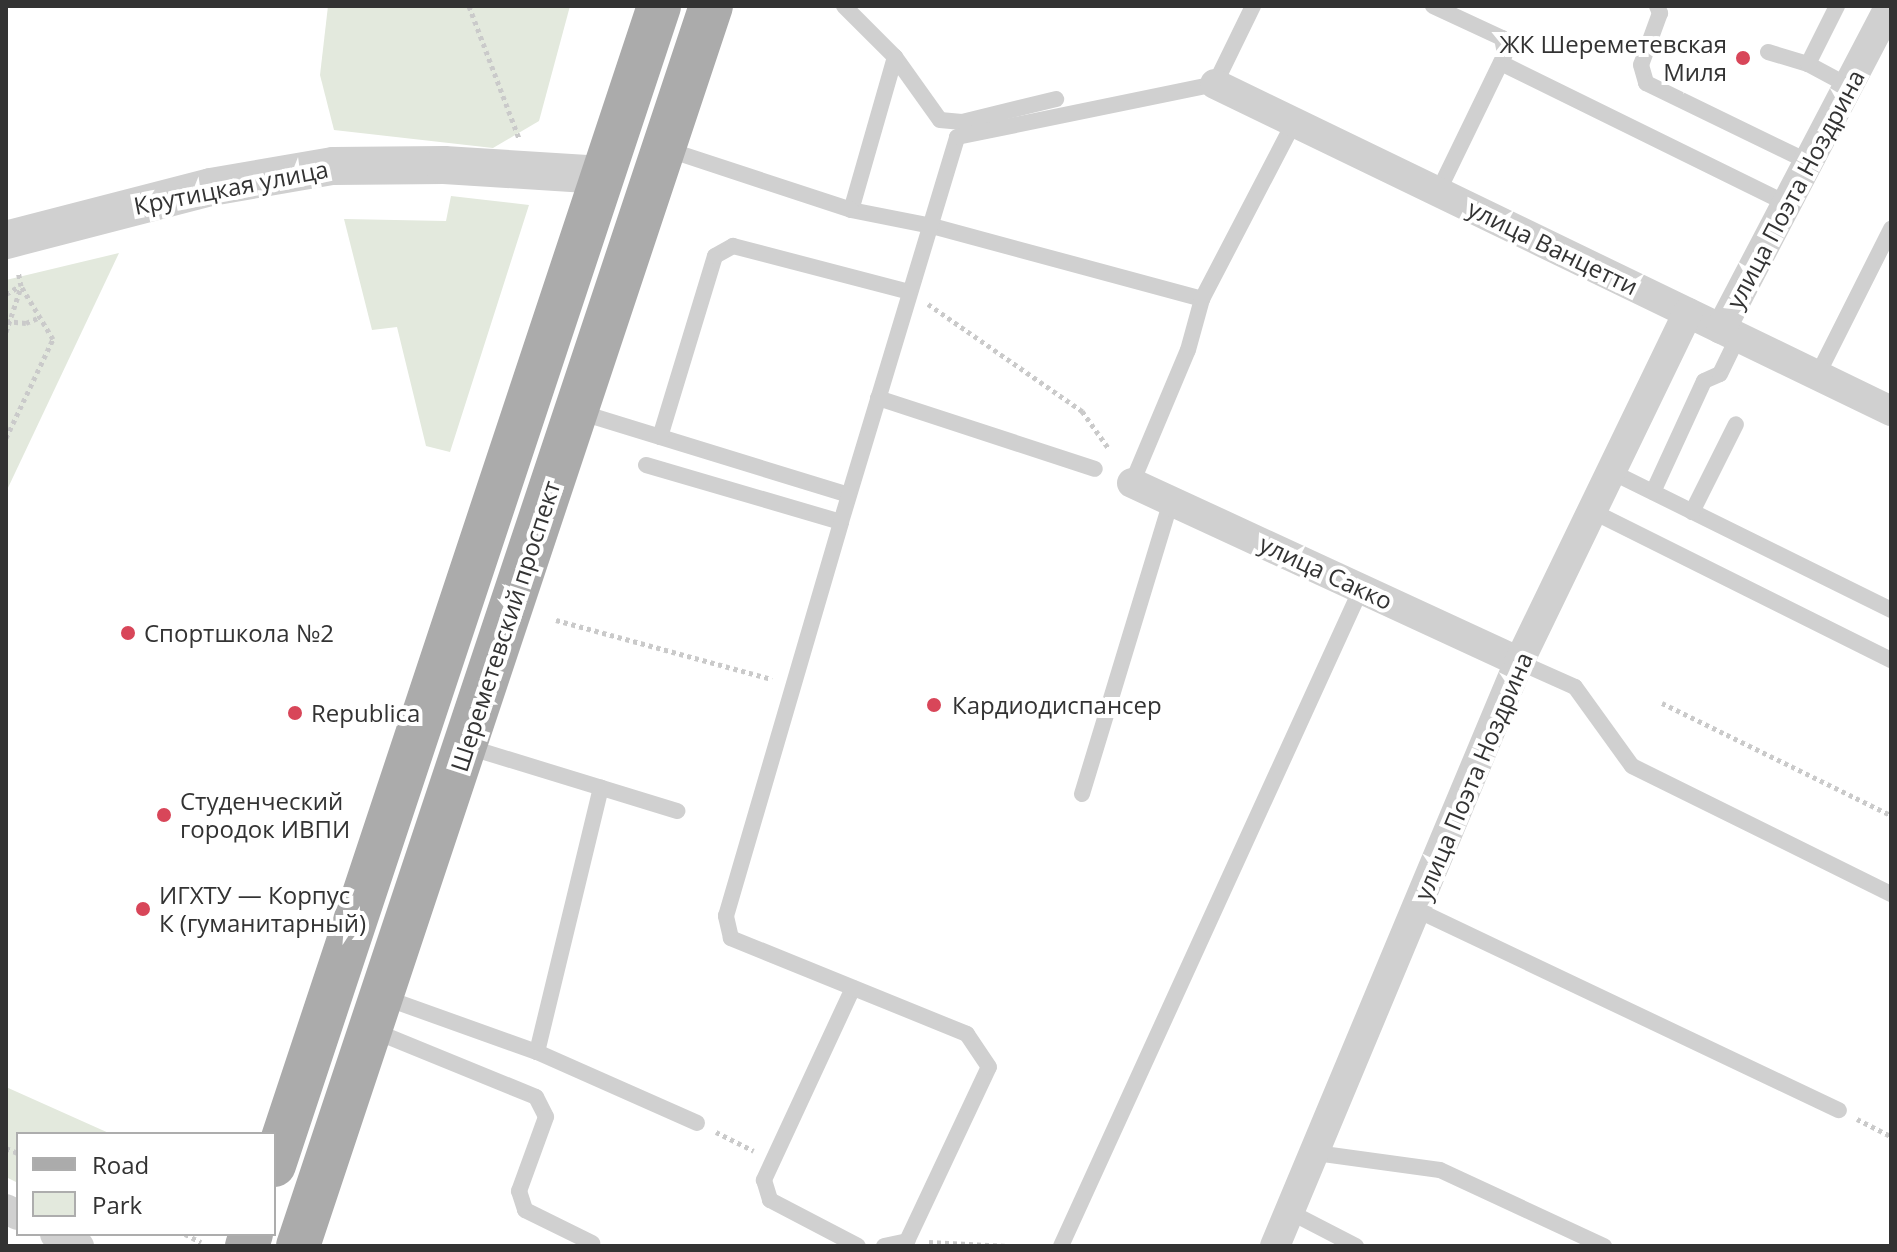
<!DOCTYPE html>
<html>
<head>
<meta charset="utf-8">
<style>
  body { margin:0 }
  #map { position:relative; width:1897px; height:1252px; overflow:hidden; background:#fff; font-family:"Open Sans",sans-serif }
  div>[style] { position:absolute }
  .green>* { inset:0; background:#e3e9dd }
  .path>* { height:5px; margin-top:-2.5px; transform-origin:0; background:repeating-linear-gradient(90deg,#cacaca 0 4px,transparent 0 8px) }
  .service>* { height:16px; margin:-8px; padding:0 8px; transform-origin:8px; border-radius:8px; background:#d0d0d0 }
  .minor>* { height:30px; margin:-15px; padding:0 15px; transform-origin:15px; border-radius:15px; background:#d0d0d0 }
  .tertiary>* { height:38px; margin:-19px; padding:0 19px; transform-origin:19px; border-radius:19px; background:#d0d0d0 }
  .primary>* { height:44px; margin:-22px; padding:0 22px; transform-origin:22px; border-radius:22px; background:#ababab }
  .dots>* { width:22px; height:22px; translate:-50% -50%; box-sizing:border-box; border:4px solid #fff; border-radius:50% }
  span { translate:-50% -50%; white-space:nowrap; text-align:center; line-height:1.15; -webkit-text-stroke:8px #fff; paint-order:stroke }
  .poi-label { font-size:24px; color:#333 }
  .right { translate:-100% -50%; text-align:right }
  .left { translate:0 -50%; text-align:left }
  .street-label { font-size:24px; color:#333 }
  .frame { position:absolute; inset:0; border:8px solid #333; pointer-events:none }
  .legend { position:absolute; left:16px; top:1132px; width:260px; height:104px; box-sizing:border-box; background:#fff; border:2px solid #adadad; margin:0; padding:10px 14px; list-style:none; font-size:24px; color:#333 }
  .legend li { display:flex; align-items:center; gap:16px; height:40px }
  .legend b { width:40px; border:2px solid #adadad }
</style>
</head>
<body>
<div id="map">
  <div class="green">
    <i style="clip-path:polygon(328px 6px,570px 6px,539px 121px,493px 148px,334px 130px,320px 75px)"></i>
    <i style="clip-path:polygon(451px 196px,529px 205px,450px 452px,426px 446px,397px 327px,372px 330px,344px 219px,446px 221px)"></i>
    <i style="clip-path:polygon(119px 253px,6px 492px,6px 280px)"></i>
    <i style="clip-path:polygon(6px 1087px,111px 1134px,18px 1134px,18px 1183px,6px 1177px)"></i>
  </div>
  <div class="path">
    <i style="left:469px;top:6px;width:141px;rotate:69.3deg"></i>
    <i style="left:6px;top:294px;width:16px;rotate:-30deg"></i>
    <i style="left:928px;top:304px;width:188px;rotate:34.8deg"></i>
    <i style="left:1082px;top:411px;width:47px;rotate:54.6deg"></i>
    <i style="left:6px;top:321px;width:20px;rotate:6deg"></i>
    <i style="left:26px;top:323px;width:15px;rotate:-23deg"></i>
    <i style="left:6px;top:332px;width:47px;rotate:-71.6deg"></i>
    <i style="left:6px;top:438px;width:110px;rotate:-64.6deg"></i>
    <i style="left:53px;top:339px;width:62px;rotate:-121.1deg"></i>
    <i style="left:21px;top:286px;width:15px;rotate:-101deg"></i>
    <i style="left:556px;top:620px;width:224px;rotate:15.3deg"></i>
    <i style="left:1662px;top:703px;width:255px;rotate:26.1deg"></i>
    <i style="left:1857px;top:1119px;width:38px;rotate:27deg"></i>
    <i style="left:716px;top:1132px;width:42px;rotate:26.6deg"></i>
    <i style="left:6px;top:1148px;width:13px;rotate:23deg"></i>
    <i style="left:185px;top:1234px;width:18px;rotate:27deg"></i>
    <i style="left:929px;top:1242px;width:79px;rotate:2.9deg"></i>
  </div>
  <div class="service">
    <i style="left:844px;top:6px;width:72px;rotate:45deg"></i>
    <i style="left:895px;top:57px;width:77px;rotate:54.5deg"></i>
    <i style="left:940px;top:120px;width:22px;rotate:5deg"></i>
    <i style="left:962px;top:122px;width:97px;rotate:-13.7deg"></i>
    <i style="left:1433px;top:6px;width:76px;rotate:24.9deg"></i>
    <i style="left:1502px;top:38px;width:16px;rotate:79deg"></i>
    <i style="left:1505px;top:54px;width:153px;rotate:115.9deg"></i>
    <i style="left:1657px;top:6px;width:8px;rotate:67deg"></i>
    <i style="left:1660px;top:13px;width:55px;rotate:110.1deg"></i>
    <i style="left:1641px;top:65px;width:19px;rotate:74deg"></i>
    <i style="left:1646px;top:83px;width:181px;rotate:25.9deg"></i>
    <i style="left:1768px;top:52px;width:42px;rotate:16.7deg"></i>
    <i style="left:1808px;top:64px;width:47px;rotate:28.2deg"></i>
    <i style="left:895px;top:57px;width:159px;rotate:106deg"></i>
    <i style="left:851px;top:210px;width:83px;rotate:11.2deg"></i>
    <i style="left:932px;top:226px;width:280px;rotate:15.1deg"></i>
    <i style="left:1501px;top:63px;width:319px;rotate:26.2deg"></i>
    <i style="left:1808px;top:64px;width:65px;rotate:-63.4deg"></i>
    <i style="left:666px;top:149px;width:195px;rotate:18.2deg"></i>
    <i style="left:1817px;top:376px;width:165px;rotate:-63.3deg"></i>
    <i style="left:878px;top:398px;width:228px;rotate:18.1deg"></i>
    <i style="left:579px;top:412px;width:282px;rotate:17.1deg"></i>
    <i style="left:660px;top:437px;width:189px;rotate:-73.1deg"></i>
    <i style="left:715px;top:256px;width:21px;rotate:-29deg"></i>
    <i style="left:733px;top:246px;width:182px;rotate:14.6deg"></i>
    <i style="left:646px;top:465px;width:203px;rotate:16.3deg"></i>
    <i style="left:1612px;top:472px;width:311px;rotate:26.3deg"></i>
    <i style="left:1132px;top:483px;width:144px;rotate:-67.2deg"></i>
    <i style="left:1188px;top:350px;width:53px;rotate:-74.6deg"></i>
    <i style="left:1202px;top:299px;width:199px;rotate:-62.5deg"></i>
    <i style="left:1653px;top:492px;width:122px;rotate:-65.3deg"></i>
    <i style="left:1704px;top:381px;width:17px;rotate:-24deg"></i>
    <i style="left:1720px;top:374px;width:41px;rotate:-64.1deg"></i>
    <i style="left:1592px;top:511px;width:334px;rotate:26.5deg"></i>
    <i style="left:1692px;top:512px;width:98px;rotate:-63.4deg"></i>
    <i style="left:1519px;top:662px;width:61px;rotate:24.1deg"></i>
    <i style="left:1575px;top:687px;width:97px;rotate:54.2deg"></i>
    <i style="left:1632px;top:766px;width:289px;rotate:26.3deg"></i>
    <i style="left:468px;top:747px;width:219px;rotate:17deg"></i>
    <i style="left:1082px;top:794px;width:306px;rotate:-73.1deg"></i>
    <i style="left:1417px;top:910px;width:467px;rotate:25.4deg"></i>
    <i style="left:853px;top:988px;width:212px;rotate:114.9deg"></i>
    <i style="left:764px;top:1180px;width:21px;rotate:73deg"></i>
    <i style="left:770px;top:1200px;width:99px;rotate:27.6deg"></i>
    <i style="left:383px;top:997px;width:164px;rotate:19.7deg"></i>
    <i style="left:537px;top:1052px;width:175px;rotate:23.9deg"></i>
    <i style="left:372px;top:1030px;width:177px;rotate:22.2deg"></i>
    <i style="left:536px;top:1097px;width:22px;rotate:63deg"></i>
    <i style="left:546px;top:1117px;width:79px;rotate:110deg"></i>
    <i style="left:519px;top:1191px;width:20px;rotate:72deg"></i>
    <i style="left:525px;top:1210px;width:75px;rotate:26.2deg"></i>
    <i style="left:537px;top:1052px;width:272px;rotate:-76.4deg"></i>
    <i style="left:1316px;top:1153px;width:125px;rotate:7.8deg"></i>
    <i style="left:1440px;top:1170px;width:181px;rotate:24.9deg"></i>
    <i style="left:1292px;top:1213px;width:72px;rotate:27.3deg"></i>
    <i style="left:884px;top:1246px;width:24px;rotate:-12deg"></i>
    <i style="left:907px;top:1241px;width:192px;rotate:-64.8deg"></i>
    <i style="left:989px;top:1067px;width:40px;rotate:-124deg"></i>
    <i style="left:967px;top:1034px;width:255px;rotate:-157.9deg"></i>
    <i style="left:731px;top:938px;width:23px;rotate:-103deg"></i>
    <i style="left:726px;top:916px;width:410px;rotate:-73.7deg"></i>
    <i style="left:841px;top:522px;width:402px;rotate:-73.2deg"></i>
    <i style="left:957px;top:137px;width:263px;rotate:-11.6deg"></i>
    <i style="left:1215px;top:84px;width:87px;rotate:-64deg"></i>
    <i style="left:1061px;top:1246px;width:722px;rotate:-65.46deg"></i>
  </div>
  <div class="minor">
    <i style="left:1215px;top:84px;width:751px;rotate:25.81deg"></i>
    <i style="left:1721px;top:329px;width:365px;rotate:-62.4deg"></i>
    <i style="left:1132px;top:483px;width:426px;rotate:24.8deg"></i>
    <i style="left:6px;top:1209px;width:13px;rotate:27deg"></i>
    <i style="left:55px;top:1234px;width:27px;rotate:27deg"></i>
    <i style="left:1275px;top:1246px;width:633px;rotate:-67.32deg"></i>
    <i style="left:1519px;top:662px;width:388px;rotate:-64.2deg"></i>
  </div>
  <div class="tertiary">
    <i style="left:6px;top:240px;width:212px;rotate:-14.5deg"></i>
    <i style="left:211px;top:187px;width:124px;rotate:-9.8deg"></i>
    <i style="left:333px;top:166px;width:111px;rotate:-0.5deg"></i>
    <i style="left:444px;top:165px;width:159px;rotate:3.6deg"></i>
  </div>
  <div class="primary">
    <i style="left:274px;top:1165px;width:1221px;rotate:-71.62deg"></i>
    <i style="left:247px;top:1246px;width:13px;rotate:-72deg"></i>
    <i style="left:298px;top:1246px;width:1307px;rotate:-71.58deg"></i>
  </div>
  <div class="dots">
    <i style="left:1743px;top:58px;background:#d84659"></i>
    <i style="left:128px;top:633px;background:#d84659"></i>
    <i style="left:934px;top:705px;background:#d84659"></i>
    <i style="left:295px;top:713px;background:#d84659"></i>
    <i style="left:164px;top:815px;background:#d84659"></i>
    <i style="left:143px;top:909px;background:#d84659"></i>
  </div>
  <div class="poi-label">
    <span class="right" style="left:1727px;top:58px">ЖК Шереметевская<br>Миля</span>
    <span class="left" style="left:144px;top:633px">Спортшкола №2</span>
    <span class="left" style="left:952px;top:705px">Кардиодиспансер</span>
    <span class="left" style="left:311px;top:713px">Republica</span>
    <span class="left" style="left:180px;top:815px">Студенческий<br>городок ИВПИ</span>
    <span class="left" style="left:159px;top:909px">ИГХТУ — Корпус<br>К (гуманитарный)</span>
  </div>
  <div class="street-label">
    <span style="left:231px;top:187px;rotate:-11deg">Крутицкая улица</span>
    <span style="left:1795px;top:189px;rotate:-62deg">улица Поэта Ноздрина</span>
    <span style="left:1553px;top:247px;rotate:26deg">улица Ванцетти</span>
    <span style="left:1326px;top:572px;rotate:25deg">улица Сакко</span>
    <span style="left:505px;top:626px;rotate:-72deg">Шереметевский проспект</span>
    <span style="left:1473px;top:776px;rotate:-67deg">улица Поэта Ноздрина</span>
  </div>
  <div class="frame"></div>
  <ul class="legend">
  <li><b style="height:10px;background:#ababab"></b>Road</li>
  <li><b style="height:22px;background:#e3e9dd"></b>Park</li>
  </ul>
</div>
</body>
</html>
